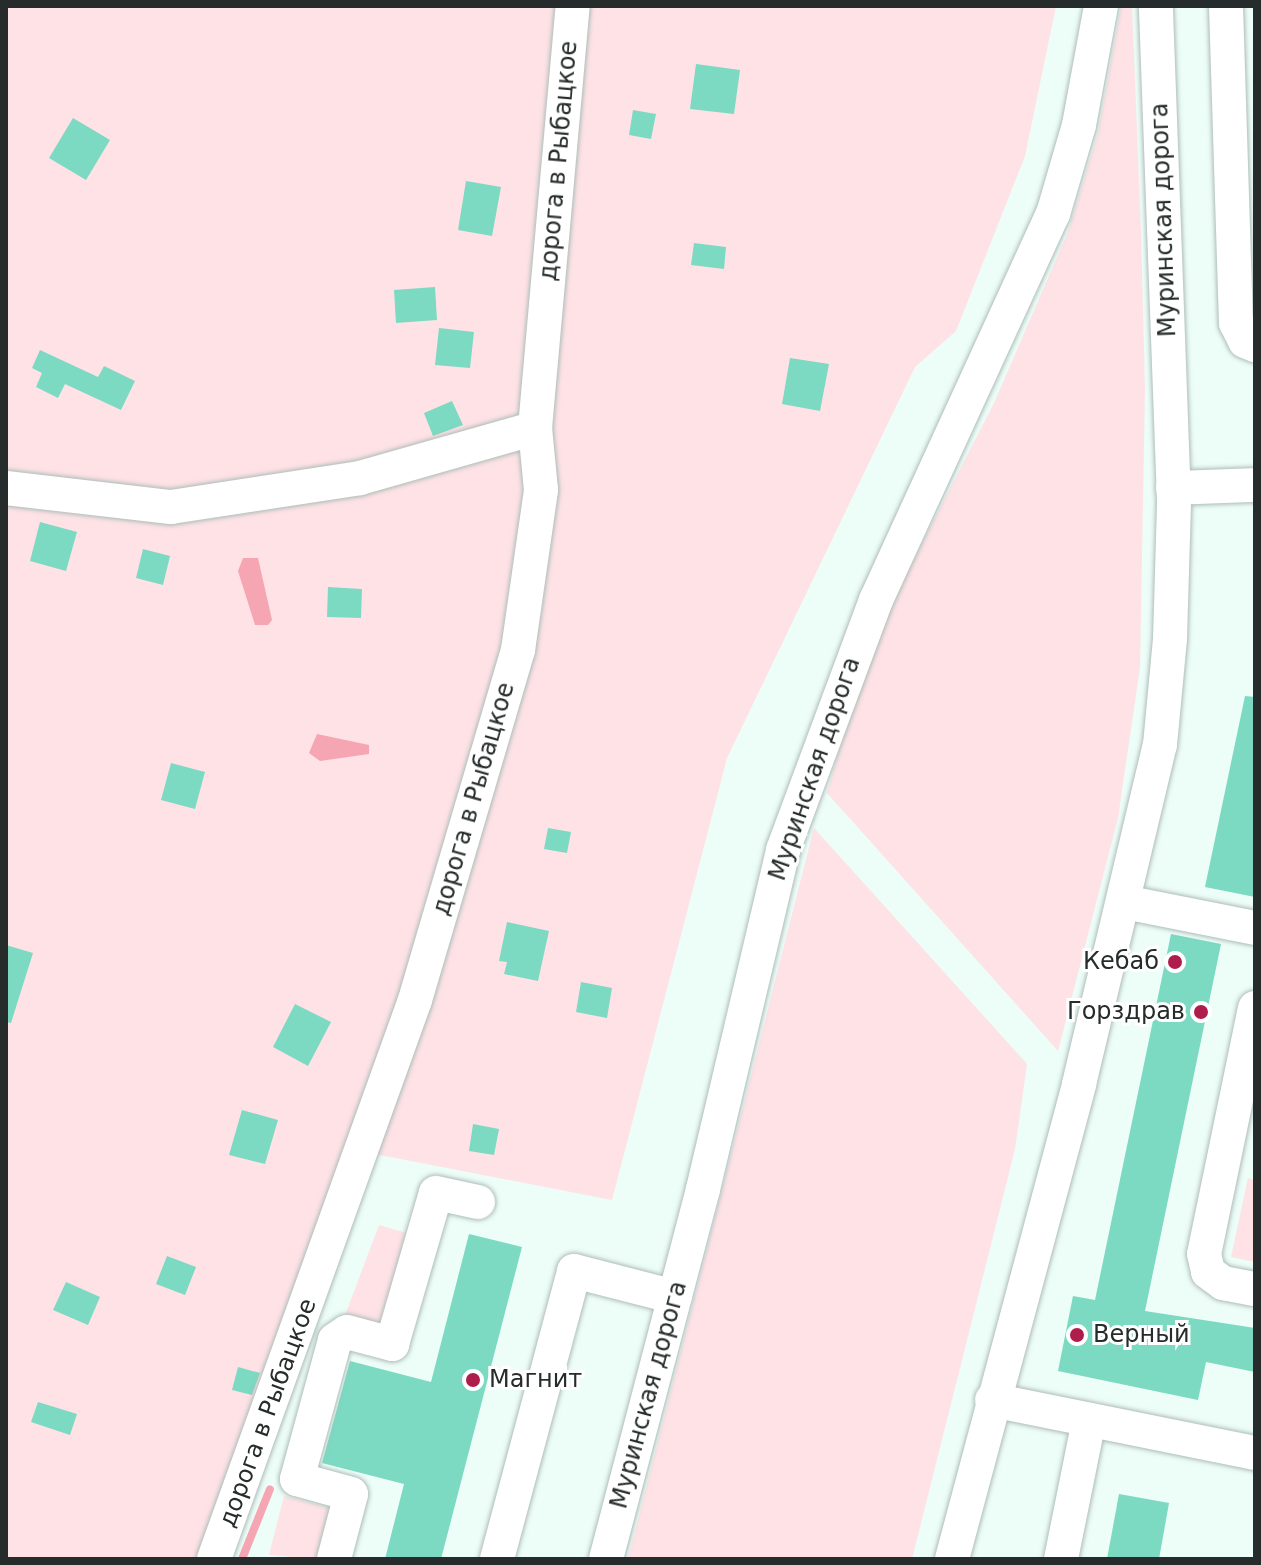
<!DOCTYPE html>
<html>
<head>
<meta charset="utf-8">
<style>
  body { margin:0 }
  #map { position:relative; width:1261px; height:1565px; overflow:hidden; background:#edfdf8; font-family:"DejaVu Sans",sans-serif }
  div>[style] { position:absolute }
  .green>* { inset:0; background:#fee2e6 }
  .water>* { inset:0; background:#f6a5b2 }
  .stream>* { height:8px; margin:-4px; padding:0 4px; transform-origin:4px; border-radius:4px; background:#f6a5b2 }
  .building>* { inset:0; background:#7cd9c2 }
  .roads { filter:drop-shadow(0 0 2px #aebdb9) drop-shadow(0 0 2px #aebdb9) }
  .minor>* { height:34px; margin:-17px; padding:0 17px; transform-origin:17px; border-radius:17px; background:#fff }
  .dots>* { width:22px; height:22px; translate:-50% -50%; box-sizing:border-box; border:4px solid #fff; border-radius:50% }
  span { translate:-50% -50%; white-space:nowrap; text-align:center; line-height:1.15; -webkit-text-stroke:6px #fff; paint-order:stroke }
  .street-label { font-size:24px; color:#262c2b }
  .poi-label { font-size:24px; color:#262c2b }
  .right { translate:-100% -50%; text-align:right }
  .left { translate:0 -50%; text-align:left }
  .frame { position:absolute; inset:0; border:8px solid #262c2b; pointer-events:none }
</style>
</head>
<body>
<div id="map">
  <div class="green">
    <i style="clip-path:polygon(6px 6px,1056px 6px,1025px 156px,956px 331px,915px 367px,727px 758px,612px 1200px,349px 1149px,202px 1559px,6px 1559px)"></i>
    <i style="clip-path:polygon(1121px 6px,1132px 6px,1141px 234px,1145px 389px,1140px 667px,1118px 818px,1058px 1051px,827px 793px,855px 693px,899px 588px,994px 403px,1068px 232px,1098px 133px)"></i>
    <i style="clip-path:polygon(814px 828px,1027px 1064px,1015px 1149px,912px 1559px,628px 1559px)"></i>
    <i style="clip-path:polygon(1248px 1178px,1255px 1180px,1255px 1262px,1231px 1257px)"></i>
    <i style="clip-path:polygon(379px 1225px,406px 1233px,381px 1327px,344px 1318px)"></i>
    <i style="clip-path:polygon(284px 1496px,331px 1508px,317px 1559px,269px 1555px)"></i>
  </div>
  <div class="water">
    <i style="clip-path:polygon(243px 558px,258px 558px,272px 620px,268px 625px,255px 625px,238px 571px)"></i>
    <i style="clip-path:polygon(317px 734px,369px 745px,369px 754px,320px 761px,309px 753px)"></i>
  </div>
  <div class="stream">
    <i style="left:242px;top:1559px;width:75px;rotate:-68.2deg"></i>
  </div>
  <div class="building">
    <i style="clip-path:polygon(696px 64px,740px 70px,734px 114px,690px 109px)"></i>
    <i style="clip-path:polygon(633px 110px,656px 114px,651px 139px,629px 135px)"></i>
    <i style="clip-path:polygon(73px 118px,110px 140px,86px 180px,49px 158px)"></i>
    <i style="clip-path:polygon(466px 181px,501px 187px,492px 236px,458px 230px)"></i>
    <i style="clip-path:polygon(694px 243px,726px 247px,724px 269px,691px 265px)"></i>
    <i style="clip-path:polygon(435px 287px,437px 320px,396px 323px,394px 290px)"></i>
    <i style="clip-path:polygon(439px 328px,474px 332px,470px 368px,435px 365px)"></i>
    <i style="clip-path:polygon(40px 350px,98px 377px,104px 366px,135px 381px,121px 410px,65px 384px,58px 398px,36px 387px,42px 373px,32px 368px)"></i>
    <i style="clip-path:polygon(790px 358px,829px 364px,820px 411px,782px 404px)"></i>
    <i style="clip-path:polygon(452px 401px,463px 425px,433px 436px,424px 413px)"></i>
    <i style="clip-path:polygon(40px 522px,77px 532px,66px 571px,30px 561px)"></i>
    <i style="clip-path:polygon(143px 549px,170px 556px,163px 585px,136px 578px)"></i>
    <i style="clip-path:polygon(328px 587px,362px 589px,361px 618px,327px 617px)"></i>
    <i style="clip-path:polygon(1245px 696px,1255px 697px,1255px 897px,1205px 887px)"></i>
    <i style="clip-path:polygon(171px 763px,205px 772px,195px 809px,161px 800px)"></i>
    <i style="clip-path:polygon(548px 828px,571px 832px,567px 853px,544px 849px)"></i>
    <i style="clip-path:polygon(507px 922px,549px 931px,538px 981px,504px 974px,507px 962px,499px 961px)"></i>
    <i style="clip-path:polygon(1171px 934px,1221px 944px,1145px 1311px,1255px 1328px,1255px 1372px,1206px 1362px,1198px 1400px,1058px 1371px,1073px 1296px,1095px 1300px)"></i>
    <i style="clip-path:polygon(6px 945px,33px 953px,11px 1023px,6px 1022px)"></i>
    <i style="clip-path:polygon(581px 982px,612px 988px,607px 1018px,576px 1012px)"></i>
    <i style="clip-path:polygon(295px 1004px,331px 1022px,308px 1066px,273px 1047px)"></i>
    <i style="clip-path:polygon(242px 1110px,278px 1120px,265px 1164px,229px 1155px)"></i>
    <i style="clip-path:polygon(473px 1124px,499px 1129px,494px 1155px,469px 1151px)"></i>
    <i style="clip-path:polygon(469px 1234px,522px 1247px,441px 1559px,385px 1559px,404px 1484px,322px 1463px,350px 1361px,431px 1382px)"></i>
    <i style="clip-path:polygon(167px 1256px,196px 1267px,185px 1295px,156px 1284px)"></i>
    <i style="clip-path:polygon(66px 1282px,100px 1297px,88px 1325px,53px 1310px)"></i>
    <i style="clip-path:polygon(238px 1367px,260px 1373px,252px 1395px,232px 1390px)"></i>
    <i style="clip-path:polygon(38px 1402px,77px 1414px,70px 1435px,31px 1422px)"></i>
    <i style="clip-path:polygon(1119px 1494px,1169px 1503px,1159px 1559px,1107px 1559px)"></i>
  </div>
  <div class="roads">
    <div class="minor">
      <i style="left:1226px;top:6px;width:317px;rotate:88.2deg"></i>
      <i style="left:1236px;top:323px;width:20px;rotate:63deg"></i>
      <i style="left:1245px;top:341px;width:11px;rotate:22deg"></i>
      <i style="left:6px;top:488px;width:166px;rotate:6.6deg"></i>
      <i style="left:171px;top:507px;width:191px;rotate:-8.7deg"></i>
      <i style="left:360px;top:478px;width:182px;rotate:-15.9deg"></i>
      <i style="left:1173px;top:488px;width:82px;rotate:-2.1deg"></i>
      <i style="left:1124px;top:902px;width:134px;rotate:11.2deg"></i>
      <i style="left:1255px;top:1008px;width:251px;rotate:101.7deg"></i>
      <i style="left:1204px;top:1254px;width:18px;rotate:77deg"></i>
      <i style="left:1208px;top:1272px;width:19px;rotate:36deg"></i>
      <i style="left:1223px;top:1283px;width:33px;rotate:11deg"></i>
      <i style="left:992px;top:1400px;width:268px;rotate:11.4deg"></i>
      <i style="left:214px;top:1559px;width:594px;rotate:-70.22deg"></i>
      <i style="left:415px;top:1000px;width:365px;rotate:-73.6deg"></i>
      <i style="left:518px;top:650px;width:162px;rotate:-81.8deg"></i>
      <i style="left:541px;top:490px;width:62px;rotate:-95.5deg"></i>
      <i style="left:535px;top:428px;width:424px;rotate:-84.9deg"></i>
      <i style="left:334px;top:1559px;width:67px;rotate:-75.3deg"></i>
      <i style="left:351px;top:1494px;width:56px;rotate:-164.5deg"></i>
      <i style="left:297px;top:1479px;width:144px;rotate:-74.7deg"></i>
      <i style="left:335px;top:1340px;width:14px;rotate:-34deg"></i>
      <i style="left:347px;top:1332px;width:47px;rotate:14.9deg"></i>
      <i style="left:392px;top:1344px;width:157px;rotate:-73.8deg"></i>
      <i style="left:436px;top:1193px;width:43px;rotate:12.1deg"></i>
      <i style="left:497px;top:1559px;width:298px;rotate:-75deg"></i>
      <i style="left:574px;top:1271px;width:104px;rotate:14.4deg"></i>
      <i style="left:606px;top:1559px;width:383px;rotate:-75.3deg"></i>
      <i style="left:703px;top:1189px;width:348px;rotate:-76.7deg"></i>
      <i style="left:783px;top:850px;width:267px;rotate:-69.6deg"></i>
      <i style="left:876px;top:600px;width:425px;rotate:-65.4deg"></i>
      <i style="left:1053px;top:214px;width:93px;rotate:-73.7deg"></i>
      <i style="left:1079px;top:125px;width:121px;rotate:-79.5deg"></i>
      <i style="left:952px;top:1559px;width:492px;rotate:-75deg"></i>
      <i style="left:1079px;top:1084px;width:349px;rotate:-76.6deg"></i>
      <i style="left:1160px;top:745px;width:106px;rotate:-84.6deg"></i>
      <i style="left:1170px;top:639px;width:138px;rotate:-88.3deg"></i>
      <i style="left:1174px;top:501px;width:495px;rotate:-92.1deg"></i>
      <i style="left:1061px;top:1559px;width:142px;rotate:-78.6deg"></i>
    </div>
  </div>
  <div class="dots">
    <i style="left:1175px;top:962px;background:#af1d4c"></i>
    <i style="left:1201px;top:1012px;background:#af1d4c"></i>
    <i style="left:1077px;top:1335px;background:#af1d4c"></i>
    <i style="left:473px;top:1380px;background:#af1d4c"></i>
  </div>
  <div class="street-label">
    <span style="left:559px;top:161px;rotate:-85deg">дорога в Рыбацкое</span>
    <span style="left:1164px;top:220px;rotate:-92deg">Муринская дорога</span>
    <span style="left:815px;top:769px;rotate:-71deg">Муринская дорога</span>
    <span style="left:474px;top:799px;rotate:-74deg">дорога в Рыбацкое</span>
    <span style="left:649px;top:1395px;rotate:-75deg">Муринская дорога</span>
    <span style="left:268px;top:1413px;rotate:-70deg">дорога в Рыбацкое</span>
  </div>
  <div class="poi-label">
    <span class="right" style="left:1159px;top:962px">Кебаб</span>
    <span class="right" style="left:1185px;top:1012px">Горздрав</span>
    <span class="left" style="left:1093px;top:1335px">Верный</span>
    <span class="left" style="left:489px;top:1380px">Магнит</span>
  </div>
  <div class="frame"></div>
</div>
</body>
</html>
